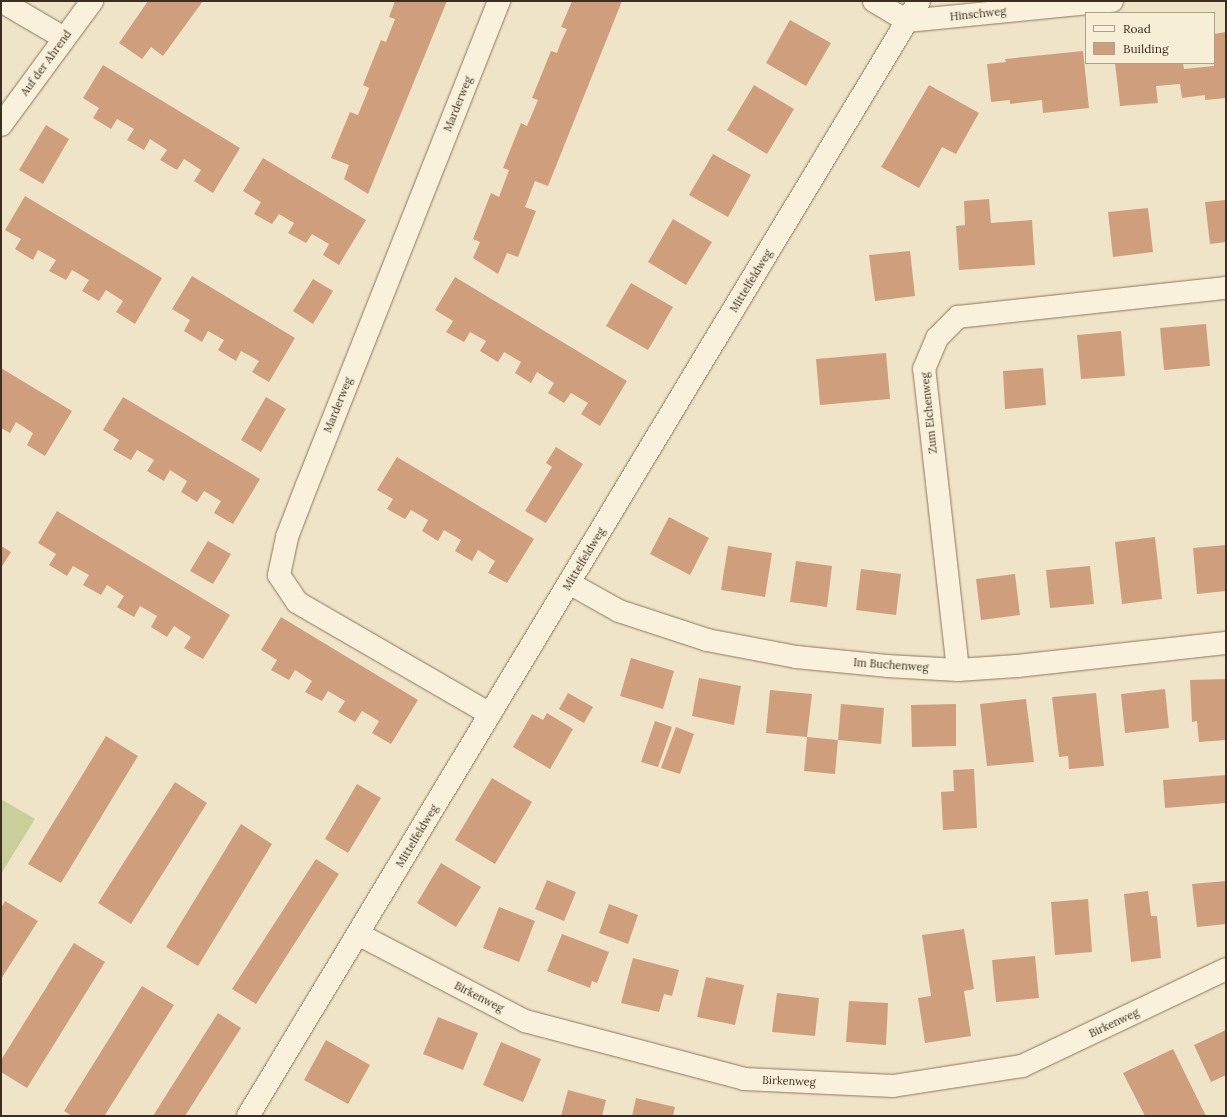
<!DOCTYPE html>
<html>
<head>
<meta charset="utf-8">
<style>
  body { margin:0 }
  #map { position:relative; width:1227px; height:1117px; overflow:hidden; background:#f0e4c8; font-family:Lora,serif }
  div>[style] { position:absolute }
  .green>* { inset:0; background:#c9cf9b }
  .building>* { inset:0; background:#cf9f7d }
  .roads { filter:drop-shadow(0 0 1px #8d765c) drop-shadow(0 0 1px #8d765c) }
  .minor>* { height:22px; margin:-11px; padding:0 11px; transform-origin:11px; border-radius:11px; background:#faf1dc }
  span { translate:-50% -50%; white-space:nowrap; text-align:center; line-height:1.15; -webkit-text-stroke:3px #f7eed8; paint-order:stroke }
  .street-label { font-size:11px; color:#3d2e20 }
  .frame { position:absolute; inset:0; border:2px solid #3d2e20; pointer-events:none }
  .legend { position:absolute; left:1085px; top:12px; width:130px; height:52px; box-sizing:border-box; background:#f7eed8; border:1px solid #ada18e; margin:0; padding:5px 7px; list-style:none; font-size:12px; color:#3d2e20 }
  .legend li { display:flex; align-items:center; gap:8px; height:20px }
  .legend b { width:20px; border:1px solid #ada18e }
</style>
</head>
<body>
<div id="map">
  <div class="green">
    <i style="clip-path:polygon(1px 799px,35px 819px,1px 874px)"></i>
  </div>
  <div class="building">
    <i style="clip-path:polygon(148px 1px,203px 1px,163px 56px,151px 47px,142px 59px,119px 43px)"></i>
    <i style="clip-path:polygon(395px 1px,447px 1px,368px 194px,344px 179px,349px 165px,331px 158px,350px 112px,358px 115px,369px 88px,363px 85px,381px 40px,386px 42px,395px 19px,389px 17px)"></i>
    <i style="clip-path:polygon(572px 1px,622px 1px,548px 186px,535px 181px,525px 207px,536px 211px,518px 257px,507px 253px,498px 274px,473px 258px,480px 242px,473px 239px,491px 193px,499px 197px,509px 170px,503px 168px,521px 123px,527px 126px,538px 100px,532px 98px,551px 51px,557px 53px,561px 42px,567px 29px,561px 27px)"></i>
    <i style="clip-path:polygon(790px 20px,831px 43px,806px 86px,766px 63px)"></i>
    <i style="clip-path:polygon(1226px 32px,1226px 98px,1205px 100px,1205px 95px,1182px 98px,1180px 84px,1156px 86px,1158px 103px,1120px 106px,1115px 63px,1183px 63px,1184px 69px,1214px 66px,1214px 34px)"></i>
    <i style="clip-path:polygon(1083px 51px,1089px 108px,1043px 113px,1042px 100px,1010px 104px,1010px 100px,991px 102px,987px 64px,1006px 62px,1005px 59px)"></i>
    <i style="clip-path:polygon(103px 65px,240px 148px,213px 193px,194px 181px,201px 170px,184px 159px,177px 170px,160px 160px,167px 150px,150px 139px,144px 150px,127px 140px,134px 129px,117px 119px,111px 129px,93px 118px,99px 108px,83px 98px)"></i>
    <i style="clip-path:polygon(754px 85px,794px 109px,767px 154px,727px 130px)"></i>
    <i style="clip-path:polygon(929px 85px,979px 113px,956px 154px,942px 147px,919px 188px,881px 167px)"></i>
    <i style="clip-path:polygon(46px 125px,69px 139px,43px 184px,19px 170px)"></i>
    <i style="clip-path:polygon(713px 154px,751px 175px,728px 217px,689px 195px)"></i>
    <i style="clip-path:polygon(263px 158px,366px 220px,339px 265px,323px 255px,329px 244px,312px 234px,306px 243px,288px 233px,294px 223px,279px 214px,272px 224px,254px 214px,261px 202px,243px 191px)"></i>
    <i style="clip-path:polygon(25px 196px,162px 278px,135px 324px,116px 312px,123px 301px,106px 290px,99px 301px,82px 291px,89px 280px,72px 270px,66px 280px,49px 271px,56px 260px,38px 250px,33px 260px,15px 249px,21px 239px,5px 230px)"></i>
    <i style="clip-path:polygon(989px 199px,991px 223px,1032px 220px,1035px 265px,959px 270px,956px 226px,965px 225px,964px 201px)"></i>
    <i style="clip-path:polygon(1226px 200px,1226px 242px,1210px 244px,1205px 202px)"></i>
    <i style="clip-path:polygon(1148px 208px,1153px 252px,1113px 257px,1108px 212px)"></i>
    <i style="clip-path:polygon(673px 219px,712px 242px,686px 285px,648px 262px)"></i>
    <i style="clip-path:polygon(910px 251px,915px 296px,875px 301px,869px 255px)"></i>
    <i style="clip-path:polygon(192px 276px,295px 338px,269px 382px,252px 372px,259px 361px,241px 351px,236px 361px,218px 350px,224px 340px,208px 331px,202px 342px,184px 331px,190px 320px,172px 309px)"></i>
    <i style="clip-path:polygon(455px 277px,627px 381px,600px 426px,581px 414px,588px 403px,571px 393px,564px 403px,548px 393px,554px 383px,537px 372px,531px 383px,515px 373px,521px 362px,504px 352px,498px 362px,480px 351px,486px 341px,470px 332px,464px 342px,446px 332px,453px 321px,435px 310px)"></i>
    <i style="clip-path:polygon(313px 279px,333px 291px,313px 324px,293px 311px)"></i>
    <i style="clip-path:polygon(631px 283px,673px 307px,648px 350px,606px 326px)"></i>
    <i style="clip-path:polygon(1206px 324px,1210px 366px,1164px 370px,1160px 328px)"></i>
    <i style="clip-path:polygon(1121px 331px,1125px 376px,1081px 379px,1077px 335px)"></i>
    <i style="clip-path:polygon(886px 353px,890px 399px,820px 405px,816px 359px)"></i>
    <i style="clip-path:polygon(1px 368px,72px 411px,45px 456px,27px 445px,33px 433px,16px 422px,10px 433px,1px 428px)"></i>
    <i style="clip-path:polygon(1043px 368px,1046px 405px,1005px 409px,1003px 371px)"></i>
    <i style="clip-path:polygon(123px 397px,260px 479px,233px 524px,214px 513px,221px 501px,204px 491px,197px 502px,181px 492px,187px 481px,170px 470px,164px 481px,147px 471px,154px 460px,137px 450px,131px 460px,113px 450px,119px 440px,103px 430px)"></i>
    <i style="clip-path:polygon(266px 397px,286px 409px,261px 452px,241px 440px)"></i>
    <i style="clip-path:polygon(556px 447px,583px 464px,546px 523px,525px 511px,552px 467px,546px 463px)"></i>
    <i style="clip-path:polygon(397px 457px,534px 539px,507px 583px,488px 573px,495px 561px,478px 550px,472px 561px,455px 551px,461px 540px,444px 530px,438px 541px,422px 531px,428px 520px,411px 510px,405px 519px,387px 509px,393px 499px,377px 490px)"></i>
    <i style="clip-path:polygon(57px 511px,230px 615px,203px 659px,184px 648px,191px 637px,174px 626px,167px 637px,151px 627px,157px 616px,140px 606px,134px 617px,117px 607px,124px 596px,107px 585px,101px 595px,83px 585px,89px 575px,73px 566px,67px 576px,49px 565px,56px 554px,38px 543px)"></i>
    <i style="clip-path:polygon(669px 517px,709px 538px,690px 575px,650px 554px)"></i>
    <i style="clip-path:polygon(1155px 537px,1162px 599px,1122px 604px,1115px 542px)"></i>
    <i style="clip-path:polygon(208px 541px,231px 554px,213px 584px,190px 571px)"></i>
    <i style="clip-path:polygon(1226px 545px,1226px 591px,1197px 594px,1193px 548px)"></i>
    <i style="clip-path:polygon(1px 546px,11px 552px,1px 568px)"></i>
    <i style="clip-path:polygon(728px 546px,772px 553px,765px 597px,721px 590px)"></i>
    <i style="clip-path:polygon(796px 561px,832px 566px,827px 607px,790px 602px)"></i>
    <i style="clip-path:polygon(1090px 566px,1094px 604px,1050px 608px,1046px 570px)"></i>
    <i style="clip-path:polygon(861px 569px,901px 574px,896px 615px,856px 610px)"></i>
    <i style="clip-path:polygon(1015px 574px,1020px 615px,981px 620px,976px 579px)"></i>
    <i style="clip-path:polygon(281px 617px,418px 700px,391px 744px,372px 733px,379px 721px,362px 711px,355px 722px,338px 712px,345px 701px,328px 691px,322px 701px,305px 692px,312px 681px,295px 670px,289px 680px,271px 670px,277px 660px,261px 650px)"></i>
    <i style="clip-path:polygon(631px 658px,674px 671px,663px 709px,620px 696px)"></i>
    <i style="clip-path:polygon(699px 678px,741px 686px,734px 725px,692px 716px)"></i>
    <i style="clip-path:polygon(1226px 679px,1226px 740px,1199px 742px,1197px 721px,1192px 722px,1190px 680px)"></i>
    <i style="clip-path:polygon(1165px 689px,1169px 728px,1125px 733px,1121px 694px)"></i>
    <i style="clip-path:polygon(770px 690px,812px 694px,807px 737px,766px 733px)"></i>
    <i style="clip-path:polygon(568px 693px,593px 707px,584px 723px,559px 709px)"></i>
    <i style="clip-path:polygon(1096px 693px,1104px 766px,1069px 769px,1068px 756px,1059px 757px,1052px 697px)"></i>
    <i style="clip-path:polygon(1026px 699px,1034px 762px,987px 766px,980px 704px)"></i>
    <i style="clip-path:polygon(841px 704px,884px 708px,881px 744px,838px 740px,835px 774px,804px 771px,807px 737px,838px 740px)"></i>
    <i style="clip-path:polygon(956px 704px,956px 746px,912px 747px,911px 705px)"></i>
    <i style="clip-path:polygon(547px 713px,573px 729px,550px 769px,513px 747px,532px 714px,543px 720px)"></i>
    <i style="clip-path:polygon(655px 721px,672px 727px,658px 767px,641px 762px)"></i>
    <i style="clip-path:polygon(676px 727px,694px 734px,680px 774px,661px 768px)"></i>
    <i style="clip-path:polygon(106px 736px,138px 756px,61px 883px,28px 864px)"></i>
    <i style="clip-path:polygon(974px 769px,977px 828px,943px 830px,941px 792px,954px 791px,953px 770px)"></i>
    <i style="clip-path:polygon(1226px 775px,1226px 803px,1165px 808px,1163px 780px)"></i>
    <i style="clip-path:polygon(492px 778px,532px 802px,495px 864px,455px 840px)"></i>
    <i style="clip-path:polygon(175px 782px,207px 803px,131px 924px,98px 903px)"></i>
    <i style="clip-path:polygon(357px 784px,381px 798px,348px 853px,325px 839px)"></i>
    <i style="clip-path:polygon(241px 824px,272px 844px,198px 966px,166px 947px)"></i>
    <i style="clip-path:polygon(316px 859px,339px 874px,256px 1004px,232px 989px)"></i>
    <i style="clip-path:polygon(441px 863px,481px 887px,456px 927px,417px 903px)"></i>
    <i style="clip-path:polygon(547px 880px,576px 892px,564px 921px,535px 909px)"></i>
    <i style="clip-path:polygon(1226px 881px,1226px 924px,1197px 927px,1192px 884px)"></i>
    <i style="clip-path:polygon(1148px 891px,1151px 916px,1157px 916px,1161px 958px,1131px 962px,1124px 894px)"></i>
    <i style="clip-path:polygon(1088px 899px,1092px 952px,1055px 955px,1051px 902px)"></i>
    <i style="clip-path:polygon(5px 901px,38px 921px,1px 979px,1px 908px)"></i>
    <i style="clip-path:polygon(609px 904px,638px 915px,628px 944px,599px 933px)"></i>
    <i style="clip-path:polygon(499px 907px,535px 921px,519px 962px,483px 948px)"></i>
    <i style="clip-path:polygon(964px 929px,974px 989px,964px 991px,971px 1036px,925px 1043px,918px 998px,931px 996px,922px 935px)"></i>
    <i style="clip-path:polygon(562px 934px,609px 952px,597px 983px,592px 981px,590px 988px,547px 971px)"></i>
    <i style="clip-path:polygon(74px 943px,105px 962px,27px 1088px,1px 1072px,1px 1060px)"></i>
    <i style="clip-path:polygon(1035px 956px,1039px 998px,996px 1002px,992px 960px)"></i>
    <i style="clip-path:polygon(633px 958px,679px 970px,672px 996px,664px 994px,659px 1012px,621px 1003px)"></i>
    <i style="clip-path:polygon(706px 977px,744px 985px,735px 1025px,697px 1017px)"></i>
    <i style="clip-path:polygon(142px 986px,174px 1005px,105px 1115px,107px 1116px,72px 1116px,64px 1111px)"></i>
    <i style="clip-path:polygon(777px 993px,819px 998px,815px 1036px,772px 1032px)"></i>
    <i style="clip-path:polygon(849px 1001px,888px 1003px,886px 1045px,846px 1042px)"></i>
    <i style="clip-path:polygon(218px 1013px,241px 1028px,185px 1116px,153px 1116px)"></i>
    <i style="clip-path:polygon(438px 1017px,478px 1033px,463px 1070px,423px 1054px)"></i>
    <i style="clip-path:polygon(1226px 1030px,1226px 1075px,1211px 1082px,1194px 1045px)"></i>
    <i style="clip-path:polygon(326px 1040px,370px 1065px,348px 1104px,304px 1080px)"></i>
    <i style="clip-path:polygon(501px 1042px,541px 1059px,523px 1102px,483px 1085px)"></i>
    <i style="clip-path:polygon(1173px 1049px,1206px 1116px,1145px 1116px,1123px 1073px)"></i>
    <i style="clip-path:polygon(568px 1090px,606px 1100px,602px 1116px,561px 1116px)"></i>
    <i style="clip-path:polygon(636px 1098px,675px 1107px,673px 1116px,632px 1116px)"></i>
  </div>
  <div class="roads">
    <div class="minor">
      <i style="left:1px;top:1px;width:73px;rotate:30.4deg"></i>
      <i style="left:874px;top:1px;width:39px;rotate:31deg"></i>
      <i style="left:907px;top:21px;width:206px;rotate:-5.6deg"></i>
      <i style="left:1px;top:125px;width:154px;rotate:-53.7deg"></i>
      <i style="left:569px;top:583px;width:57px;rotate:29.2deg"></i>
      <i style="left:619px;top:611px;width:93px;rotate:18.2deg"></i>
      <i style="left:707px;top:640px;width:91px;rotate:10.8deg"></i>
      <i style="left:796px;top:657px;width:91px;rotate:5.6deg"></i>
      <i style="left:887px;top:666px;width:71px;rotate:3.2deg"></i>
      <i style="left:958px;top:670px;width:59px;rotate:-3.9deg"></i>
      <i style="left:1017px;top:666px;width:210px;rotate:-6.3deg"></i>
      <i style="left:958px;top:670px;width:303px;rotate:-96.4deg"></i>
      <i style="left:924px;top:369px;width:34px;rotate:-67deg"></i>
      <i style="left:937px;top:338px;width:30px;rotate:-45deg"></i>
      <i style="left:958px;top:317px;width:270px;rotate:-6.2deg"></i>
      <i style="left:490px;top:714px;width:223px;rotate:-149.9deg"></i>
      <i style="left:297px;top:602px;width:32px;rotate:-124deg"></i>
      <i style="left:279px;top:575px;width:39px;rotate:-78deg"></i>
      <i style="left:287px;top:537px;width:56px;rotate:-69deg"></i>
      <i style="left:307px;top:485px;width:521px;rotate:-68.36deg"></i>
      <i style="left:358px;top:934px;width:188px;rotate:27.5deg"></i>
      <i style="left:525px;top:1021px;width:227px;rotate:14.8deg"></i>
      <i style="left:744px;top:1079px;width:149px;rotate:2.7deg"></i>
      <i style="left:893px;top:1086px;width:131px;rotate:-8.8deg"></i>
      <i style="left:1022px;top:1066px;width:226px;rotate:-25.4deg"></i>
      <i style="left:248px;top:1116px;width:1301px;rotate:-58.96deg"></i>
    </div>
  </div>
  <div class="street-label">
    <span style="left:978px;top:14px;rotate:-6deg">Hinschweg</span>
    <span style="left:46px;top:63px;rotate:-54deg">Auf der Ahrend</span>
    <span style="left:458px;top:104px;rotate:-68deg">Marderweg</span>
    <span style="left:751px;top:281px;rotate:-59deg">Mittelfeldweg</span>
    <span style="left:338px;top:405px;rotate:-68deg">Marderweg</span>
    <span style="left:929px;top:413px;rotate:-96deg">Zum Eichenweg</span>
    <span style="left:584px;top:559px;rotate:-59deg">Mittelfeldweg</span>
    <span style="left:891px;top:665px;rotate:4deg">Im Buchenweg</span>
    <span style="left:417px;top:836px;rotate:-59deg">Mittelfeldweg</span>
    <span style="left:479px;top:997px;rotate:27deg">Birkenweg</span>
    <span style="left:1114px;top:1023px;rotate:-25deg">Birkenweg</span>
    <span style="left:789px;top:1081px;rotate:2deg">Birkenweg</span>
  </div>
  <div class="frame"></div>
  <ul class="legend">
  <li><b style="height:5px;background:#faf1dc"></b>Road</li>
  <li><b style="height:11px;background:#cf9f7d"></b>Building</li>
  </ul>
</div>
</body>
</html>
